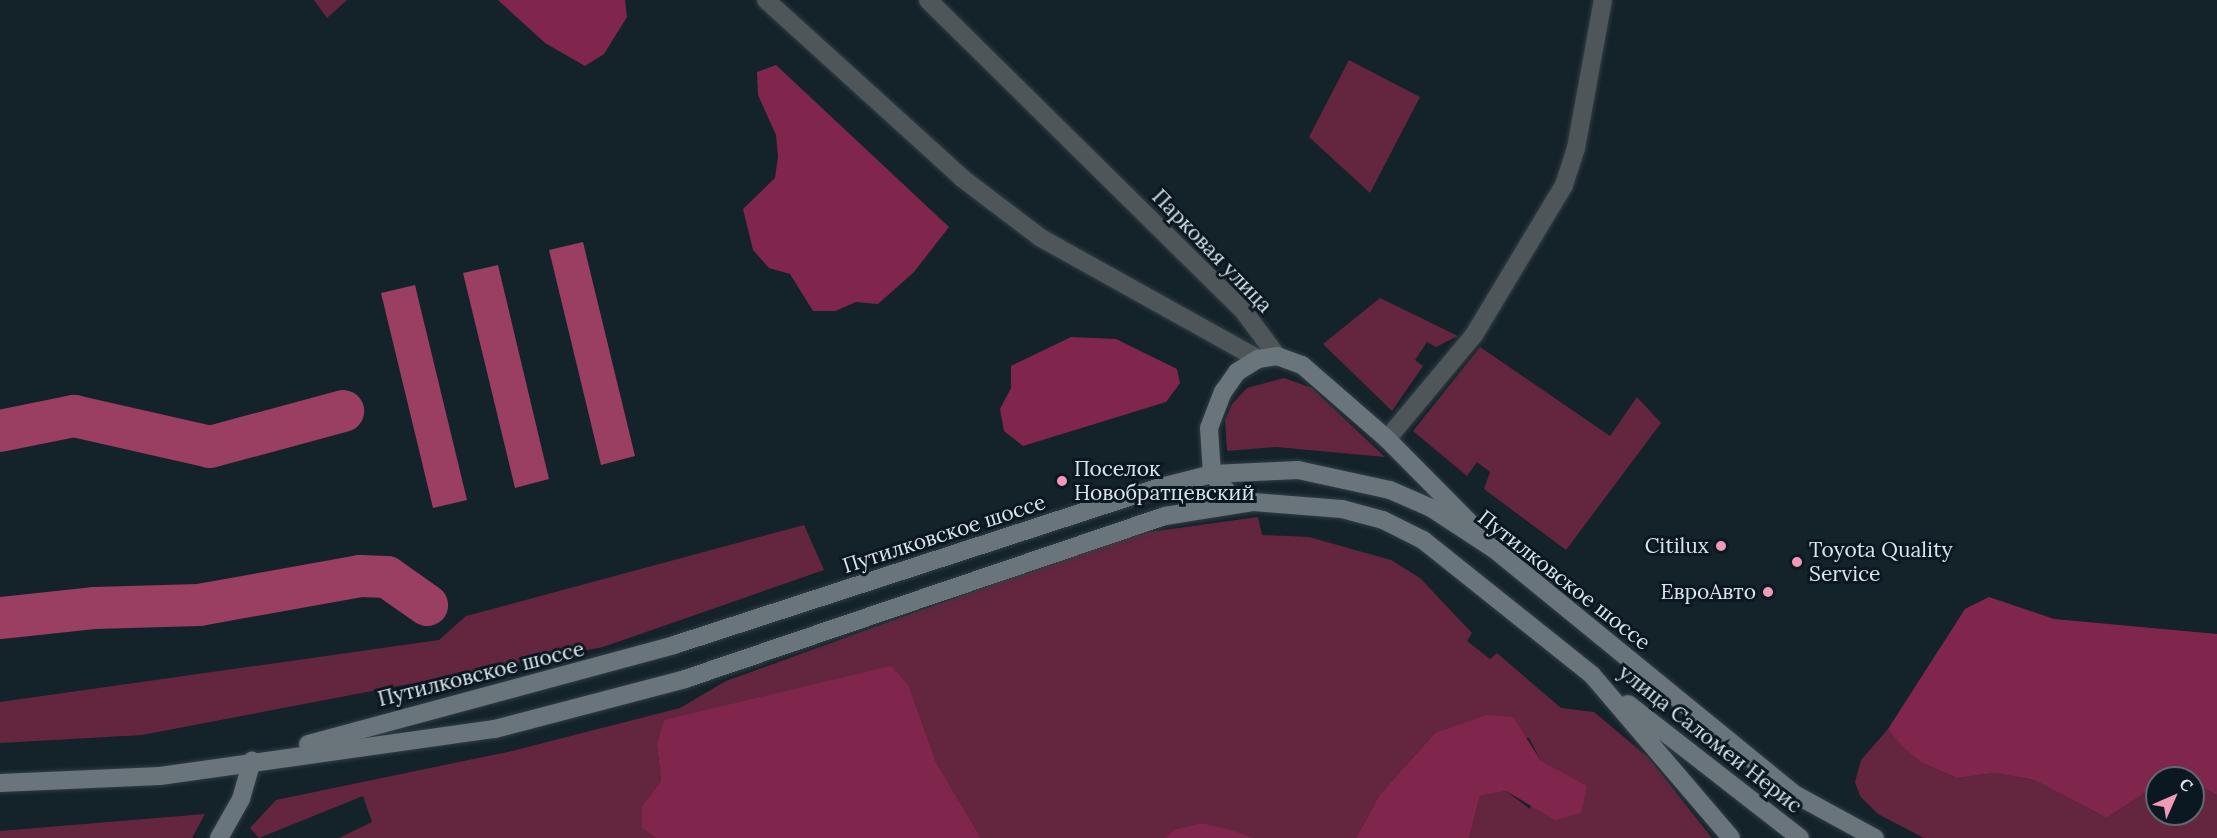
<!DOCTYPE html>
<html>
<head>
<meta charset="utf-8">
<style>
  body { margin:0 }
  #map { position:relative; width:2217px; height:838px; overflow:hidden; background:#14222a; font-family:Lora,serif }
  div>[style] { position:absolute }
  .green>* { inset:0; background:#63263e }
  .forest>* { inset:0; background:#80264c }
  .water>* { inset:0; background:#9a3e62 }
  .river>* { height:42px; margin:-21px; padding:0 21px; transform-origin:21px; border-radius:21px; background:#9a3e62 }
  .roads { filter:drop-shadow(0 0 2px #303d45) drop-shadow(0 0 2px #303d45) }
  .street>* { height:18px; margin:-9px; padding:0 9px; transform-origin:9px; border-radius:9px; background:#4f565a }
  .secondary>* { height:18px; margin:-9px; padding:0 9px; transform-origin:9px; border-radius:9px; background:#69747b }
  .dots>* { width:16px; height:16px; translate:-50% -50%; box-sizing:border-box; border:3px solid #0b1821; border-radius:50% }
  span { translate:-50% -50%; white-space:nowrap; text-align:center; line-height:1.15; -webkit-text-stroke:6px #0b1821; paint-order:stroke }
  .street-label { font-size:21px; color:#dbe4ea }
  .poi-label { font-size:21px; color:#dbe4ea }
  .left { translate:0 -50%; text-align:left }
  .right { translate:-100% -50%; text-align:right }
  .north { position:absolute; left:2145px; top:766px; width:60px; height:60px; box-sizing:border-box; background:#0b1821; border:2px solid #5e6a71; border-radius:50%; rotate:45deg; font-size:16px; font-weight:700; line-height:24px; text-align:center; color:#dbe4ea }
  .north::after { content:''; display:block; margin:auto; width:21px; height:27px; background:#f09ab7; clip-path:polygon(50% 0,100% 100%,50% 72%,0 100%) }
</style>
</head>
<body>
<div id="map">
  <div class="green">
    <i style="clip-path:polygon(314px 0,347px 0,327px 18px)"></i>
    <i style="clip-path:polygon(1349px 60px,1420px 97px,1370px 193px,1309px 137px)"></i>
    <i style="clip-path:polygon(1380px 298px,1458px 336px,1436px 347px,1427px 342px,1415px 360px,1423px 366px,1392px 411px,1323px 344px)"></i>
    <i style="clip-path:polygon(1480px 347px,1610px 436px,1637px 397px,1661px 423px,1566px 550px,1484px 489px,1490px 472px,1477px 462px,1467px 476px,1413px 431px)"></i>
    <i style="clip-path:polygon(1284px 378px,1312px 388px,1385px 457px,1276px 447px,1227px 451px,1225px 420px,1232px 404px,1247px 388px)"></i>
    <i style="clip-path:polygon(1258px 517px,1262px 535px,1309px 537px,1391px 560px,1420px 578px,1472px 633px,1467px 641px,1490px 659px,1497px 653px,1561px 708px,1594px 712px,1649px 758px,1712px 838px,1469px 838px,1480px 796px,1506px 791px,1530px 809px,1541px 761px,1529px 738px,1435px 733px,1380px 794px,1356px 838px,1255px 838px,1202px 823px,1175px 829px,1164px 838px,981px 838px,936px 762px,909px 686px,657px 745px,661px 781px,642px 806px,642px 828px,656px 838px,339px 838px,372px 822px,363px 796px,259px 838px,250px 828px,276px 800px,512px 751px,680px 708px,726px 681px,1070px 556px,1142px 533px)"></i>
    <i style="clip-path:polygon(804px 525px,824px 570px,603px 647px,142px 735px,0 743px,0 702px,439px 640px,466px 616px)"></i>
    <i style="clip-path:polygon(1888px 729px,1922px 763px,1957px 778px,1995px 773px,2034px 780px,2107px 818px,2157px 785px,2157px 814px,2193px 814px,2193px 783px,2217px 795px,2217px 838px,1924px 838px,1878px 814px,1860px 796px,1855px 782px,1861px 760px)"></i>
    <i style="clip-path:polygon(205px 814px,192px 838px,0 838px,0 831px)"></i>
  </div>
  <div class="forest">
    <i style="clip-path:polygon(498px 0,625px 0,627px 17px,604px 54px,585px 66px,545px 43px)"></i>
    <i style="clip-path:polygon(776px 65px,949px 227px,914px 272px,878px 304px,856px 302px,835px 311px,813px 311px,790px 274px,769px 268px,753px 250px,743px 209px,775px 178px,778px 157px,776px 135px,758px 95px,757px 72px)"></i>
    <i style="clip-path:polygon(1071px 337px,1116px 339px,1177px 369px,1180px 383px,1166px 402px,1023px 446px,1004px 431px,1000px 409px,1011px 388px,1011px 366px)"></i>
    <i style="clip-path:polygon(1989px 597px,2054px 619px,2217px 634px,2217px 795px,2193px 783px,2193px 778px,2157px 778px,2157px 785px,2107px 818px,2034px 780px,1995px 773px,1957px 778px,1922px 763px,1902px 746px,1888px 729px,1965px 609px)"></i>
    <i style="clip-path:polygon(891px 666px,909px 686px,936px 762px,981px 838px,656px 838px,642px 828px,642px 806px,661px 781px,657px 745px,664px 720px)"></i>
    <i style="clip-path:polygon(1487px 715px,1513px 717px,1541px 761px,1587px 786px,1581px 813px,1555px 820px,1506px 791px,1480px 796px,1469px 838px,1356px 838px,1380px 794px,1435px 733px)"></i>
    <i style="clip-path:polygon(1202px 823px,1230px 830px,1255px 838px,1164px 838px,1175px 829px)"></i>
  </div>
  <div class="water">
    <i style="clip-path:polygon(583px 242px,635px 456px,601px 465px,549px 250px)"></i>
    <i style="clip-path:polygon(498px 265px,549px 479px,515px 488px,463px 273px)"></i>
    <i style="clip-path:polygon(415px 285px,467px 500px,433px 508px,381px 293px)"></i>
  </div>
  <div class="river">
    <i style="left:0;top:431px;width:76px;rotate:-11.5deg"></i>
    <i style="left:74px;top:416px;width:139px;rotate:12.8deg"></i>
    <i style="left:210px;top:447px;width:138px;rotate:-15.1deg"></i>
    <i style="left:0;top:618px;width:96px;rotate:-6deg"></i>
    <i style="left:95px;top:608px;width:104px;rotate:-1.7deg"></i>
    <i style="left:199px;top:605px;width:164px;rotate:-10.2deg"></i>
    <i style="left:360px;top:576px;width:27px;rotate:2deg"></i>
    <i style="left:387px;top:577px;width:49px;rotate:35deg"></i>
  </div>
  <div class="roads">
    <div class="street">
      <i style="left:766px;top:0;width:265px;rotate:42.2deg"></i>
      <i style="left:962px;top:178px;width:99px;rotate:37.2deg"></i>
      <i style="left:1041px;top:238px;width:248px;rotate:29.1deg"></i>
      <i style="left:928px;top:0;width:445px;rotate:44.6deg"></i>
      <i style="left:1245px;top:313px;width:54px;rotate:53.3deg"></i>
      <i style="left:1387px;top:439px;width:136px;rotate:-50.1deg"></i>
      <i style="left:1474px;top:335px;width:175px;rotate:-59deg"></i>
      <i style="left:1564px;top:185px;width:39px;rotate:-72deg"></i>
      <i style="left:1576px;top:148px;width:150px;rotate:-79.7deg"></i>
    </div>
    <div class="secondary">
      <i style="left:1248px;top:501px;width:16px;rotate:-166deg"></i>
      <i style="left:1232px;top:497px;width:30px;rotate:-131deg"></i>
      <i style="left:1212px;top:474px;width:46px;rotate:-93.7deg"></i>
      <i style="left:1209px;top:428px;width:39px;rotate:-69deg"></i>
      <i style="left:1223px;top:392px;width:24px;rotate:-55deg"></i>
      <i style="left:1237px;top:372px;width:25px;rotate:-32deg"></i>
      <i style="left:1258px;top:359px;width:19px;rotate:-9deg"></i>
      <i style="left:1277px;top:356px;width:27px;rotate:20deg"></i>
      <i style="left:1302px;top:365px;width:113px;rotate:41deg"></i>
      <i style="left:1387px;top:439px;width:134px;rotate:45.3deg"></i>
      <i style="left:1628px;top:704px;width:218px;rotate:37.9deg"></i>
      <i style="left:308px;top:744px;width:379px;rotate:-15.1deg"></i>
      <i style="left:674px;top:645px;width:508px;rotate:-18.01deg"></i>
      <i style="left:1157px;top:488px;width:57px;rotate:-14.3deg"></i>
      <i style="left:1212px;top:474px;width:86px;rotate:-2.7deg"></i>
      <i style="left:1298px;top:470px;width:94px;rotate:12.3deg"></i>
      <i style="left:1390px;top:490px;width:45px;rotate:23.7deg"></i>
      <i style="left:1431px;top:508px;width:75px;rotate:33.1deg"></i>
      <i style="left:1494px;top:549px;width:390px;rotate:39.2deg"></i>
      <i style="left:1796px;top:795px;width:90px;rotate:28.6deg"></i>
      <i style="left:0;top:783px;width:160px;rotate:-2.5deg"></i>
      <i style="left:160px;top:776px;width:338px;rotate:-8deg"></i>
      <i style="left:495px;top:729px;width:196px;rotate:-14.7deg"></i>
      <i style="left:685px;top:679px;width:507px;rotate:-18.76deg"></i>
      <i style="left:1165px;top:516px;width:89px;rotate:-9deg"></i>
      <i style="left:1253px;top:502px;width:89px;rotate:4.5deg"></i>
      <i style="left:1342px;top:509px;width:42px;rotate:15deg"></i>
      <i style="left:1383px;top:520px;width:45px;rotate:26.6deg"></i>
      <i style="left:1423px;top:540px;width:216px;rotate:38.6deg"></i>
      <i style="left:1592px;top:675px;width:214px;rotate:49.5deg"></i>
      <i style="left:219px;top:838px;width:45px;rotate:-60.6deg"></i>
      <i style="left:241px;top:799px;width:40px;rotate:-74deg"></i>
    </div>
  </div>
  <div class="dots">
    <i style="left:1062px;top:481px;background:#f09ab7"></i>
    <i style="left:1721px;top:546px;background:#f09ab7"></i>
    <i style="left:1797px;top:562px;background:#f09ab7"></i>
    <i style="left:1768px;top:592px;background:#f09ab7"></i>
  </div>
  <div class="street-label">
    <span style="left:1212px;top:251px;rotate:46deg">Парковая улица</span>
    <span style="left:944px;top:534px;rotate:-18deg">Путилковское шоссе</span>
    <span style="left:1564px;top:580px;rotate:38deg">Путилковское шоссе</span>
    <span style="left:481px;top:674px;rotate:-14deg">Путилковское шоссе</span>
    <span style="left:1710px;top:739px;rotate:38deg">улица Саломеи Нерис</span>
  </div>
  <div class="poi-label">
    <span class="left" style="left:1074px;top:481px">Поселок<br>Новобратцевский</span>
    <span class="right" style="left:1709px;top:546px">Citilux</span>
    <span class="left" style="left:1809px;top:562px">Toyota Quality<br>Service</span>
    <span class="right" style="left:1756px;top:592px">ЕвроАвто</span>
  </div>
  <div class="north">С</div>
</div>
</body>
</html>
